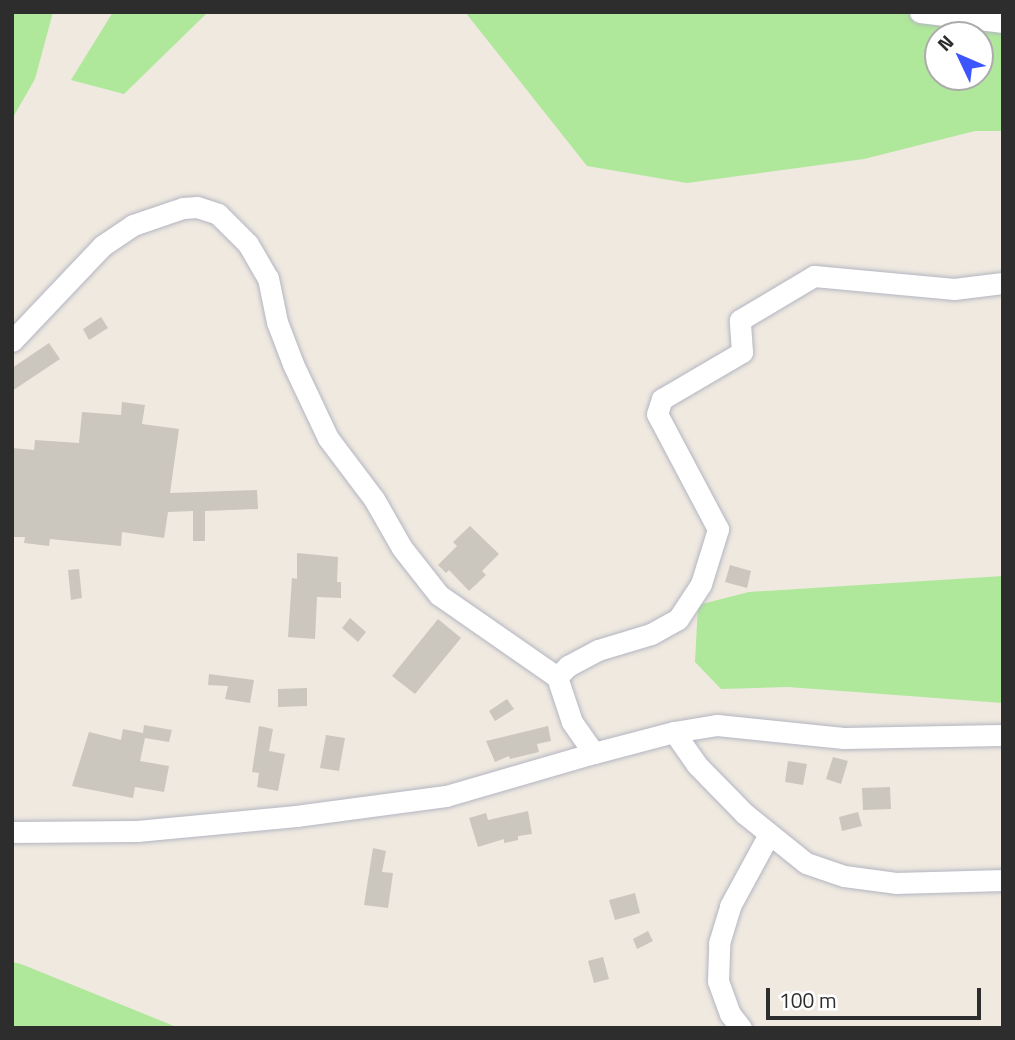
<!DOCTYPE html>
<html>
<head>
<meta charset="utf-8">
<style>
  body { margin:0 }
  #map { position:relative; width:1015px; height:1040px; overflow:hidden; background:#efe9e0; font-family:"Titillium Web",sans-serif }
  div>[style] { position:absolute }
  .green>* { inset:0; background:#afe89a }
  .building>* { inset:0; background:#cbc7be }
  .roads { filter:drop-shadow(0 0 2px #b3b5c1) drop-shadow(0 0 2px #b3b5c1) }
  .minor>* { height:21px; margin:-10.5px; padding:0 10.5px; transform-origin:10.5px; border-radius:10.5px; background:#fff }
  span { translate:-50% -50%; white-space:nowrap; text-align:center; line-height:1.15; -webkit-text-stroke:7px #fff; paint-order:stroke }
  .frame { position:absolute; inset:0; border:14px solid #2d2d2d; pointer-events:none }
  .north { position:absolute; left:924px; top:21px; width:70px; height:70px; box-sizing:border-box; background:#fff; border:2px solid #ababab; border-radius:50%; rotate:314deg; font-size:19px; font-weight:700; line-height:28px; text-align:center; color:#2d2d2d }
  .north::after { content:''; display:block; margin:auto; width:24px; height:32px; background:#3d55ff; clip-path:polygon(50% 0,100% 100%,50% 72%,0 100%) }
  .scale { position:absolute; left:766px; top:988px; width:215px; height:32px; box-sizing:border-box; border:4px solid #2d2d2d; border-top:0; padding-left:9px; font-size:21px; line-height:24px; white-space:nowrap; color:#2d2d2d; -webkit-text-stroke:5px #fff; paint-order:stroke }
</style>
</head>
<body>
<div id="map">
  <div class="green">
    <i style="clip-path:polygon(12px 12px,53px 12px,35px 79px,12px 119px)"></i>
    <i style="clip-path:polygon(113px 12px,208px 12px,124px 94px,71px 80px)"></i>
    <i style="clip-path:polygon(evenodd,465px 12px,1003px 12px,1003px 131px,975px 131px,864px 159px,687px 183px,587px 166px,465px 12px,938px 35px,980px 35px,980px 77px,938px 77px,938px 35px)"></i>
    <i style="clip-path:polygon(1003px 576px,1003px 703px,788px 687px,721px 689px,695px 662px,698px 605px,749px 592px)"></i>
    <i style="clip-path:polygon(12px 962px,21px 964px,179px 1028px,12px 1028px)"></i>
  </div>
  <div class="building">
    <i style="clip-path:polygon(101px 317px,108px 328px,89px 340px,83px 329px)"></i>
    <i style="clip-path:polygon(49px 343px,60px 359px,12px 391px,12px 368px)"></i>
    <i style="clip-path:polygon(122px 402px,145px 405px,142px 424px,179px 429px,170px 493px,257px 490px,258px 509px,205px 511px,205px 541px,193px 541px,193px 511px,168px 512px,164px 538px,122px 532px,121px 546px,50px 539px,49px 546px,24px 543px,25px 537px,12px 537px,12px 448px,34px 450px,35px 440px,79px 443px,82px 412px,121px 415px)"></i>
    <i style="clip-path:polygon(470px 526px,499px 554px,482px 571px,486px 575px,469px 591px,449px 570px,446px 573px,438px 565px,457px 546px,453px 542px)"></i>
    <i style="clip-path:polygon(297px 553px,338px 557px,337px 582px,341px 582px,341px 598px,317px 597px,315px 639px,288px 637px,292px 578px,297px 579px)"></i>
    <i style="clip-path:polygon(730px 565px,751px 571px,747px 588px,725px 582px)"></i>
    <i style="clip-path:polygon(79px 569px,82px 598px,71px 600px,68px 570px)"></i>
    <i style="clip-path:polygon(350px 618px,366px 632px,358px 642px,342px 628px)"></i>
    <i style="clip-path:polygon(438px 619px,461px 638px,415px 694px,392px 676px)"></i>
    <i style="clip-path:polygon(209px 674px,254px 680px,250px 703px,225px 699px,228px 686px,208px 685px)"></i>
    <i style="clip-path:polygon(307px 688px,307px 706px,278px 707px,278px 689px)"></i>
    <i style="clip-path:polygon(507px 699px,514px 709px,495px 721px,489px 711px)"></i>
    <i style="clip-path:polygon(144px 725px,172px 730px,169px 742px,145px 738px,140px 761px,169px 766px,164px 792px,135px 787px,133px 798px,72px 786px,89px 732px,121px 740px,123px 729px,143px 733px)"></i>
    <i style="clip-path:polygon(259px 726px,273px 729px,269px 751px,285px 754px,278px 791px,257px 787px,259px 773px,252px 772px)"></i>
    <i style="clip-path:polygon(548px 726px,551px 741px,537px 744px,539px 752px,510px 759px,509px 756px,495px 762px,486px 741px)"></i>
    <i style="clip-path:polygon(326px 735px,345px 738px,339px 771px,320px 768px)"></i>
    <i style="clip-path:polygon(833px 757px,848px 761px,841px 784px,826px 779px)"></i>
    <i style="clip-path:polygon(788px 761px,807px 764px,803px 785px,785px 782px)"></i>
    <i style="clip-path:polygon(890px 787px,891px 809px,863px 810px,862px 788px)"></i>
    <i style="clip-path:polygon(528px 811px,532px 834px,518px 836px,518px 840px,504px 843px,504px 839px,478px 847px,469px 818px,486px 813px,488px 820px)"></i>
    <i style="clip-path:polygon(858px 812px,862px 826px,842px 831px,839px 817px)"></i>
    <i style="clip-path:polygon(373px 848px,386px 851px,382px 872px,393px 873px,388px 908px,364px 905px)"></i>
    <i style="clip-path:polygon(635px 893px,640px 913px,615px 920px,609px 900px)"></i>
    <i style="clip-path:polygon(648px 931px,653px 941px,637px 949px,633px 939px)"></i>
    <i style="clip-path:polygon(603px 957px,609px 979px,594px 983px,588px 961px)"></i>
  </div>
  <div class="roads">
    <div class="minor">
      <i style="left:920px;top:12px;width:84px;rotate:6.9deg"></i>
      <i style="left:12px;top:341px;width:131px;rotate:-46.5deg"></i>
      <i style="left:102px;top:246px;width:37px;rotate:-34deg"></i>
      <i style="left:133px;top:225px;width:53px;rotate:-18.8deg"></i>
      <i style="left:183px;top:208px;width:14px;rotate:-4deg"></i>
      <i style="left:197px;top:207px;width:22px;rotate:18deg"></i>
      <i style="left:218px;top:214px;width:42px;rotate:45deg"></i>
      <i style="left:248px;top:244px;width:39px;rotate:60deg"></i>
      <i style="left:268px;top:278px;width:45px;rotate:78.4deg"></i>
      <i style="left:277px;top:322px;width:45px;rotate:69.1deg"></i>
      <i style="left:293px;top:364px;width:82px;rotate:64.7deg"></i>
      <i style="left:328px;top:438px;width:76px;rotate:53deg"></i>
      <i style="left:374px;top:499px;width:56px;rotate:60.3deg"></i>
      <i style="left:402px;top:548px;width:60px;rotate:51.8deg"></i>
      <i style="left:439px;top:595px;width:144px;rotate:34.8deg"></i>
      <i style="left:557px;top:677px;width:47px;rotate:71.6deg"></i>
      <i style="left:572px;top:722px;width:38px;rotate:55deg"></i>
      <i style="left:557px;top:677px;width:16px;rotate:-45deg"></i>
      <i style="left:568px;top:666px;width:34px;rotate:-28deg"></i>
      <i style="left:598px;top:650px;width:55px;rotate:-16.8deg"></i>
      <i style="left:651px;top:634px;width:31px;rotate:-29deg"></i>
      <i style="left:678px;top:619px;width:42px;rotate:-56.7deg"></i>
      <i style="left:701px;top:584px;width:58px;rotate:-72.8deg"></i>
      <i style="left:718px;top:529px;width:130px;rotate:-117.9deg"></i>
      <i style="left:657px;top:414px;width:16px;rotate:-72deg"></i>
      <i style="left:662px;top:399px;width:93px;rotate:-30.4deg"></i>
      <i style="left:742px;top:352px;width:32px;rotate:-94deg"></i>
      <i style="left:740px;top:320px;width:86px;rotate:-30.7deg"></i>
      <i style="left:814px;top:276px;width:141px;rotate:5.3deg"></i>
      <i style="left:954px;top:289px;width:49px;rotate:-7deg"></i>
      <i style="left:674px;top:732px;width:40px;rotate:55.1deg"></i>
      <i style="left:697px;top:765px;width:69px;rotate:45.6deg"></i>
      <i style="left:745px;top:814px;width:78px;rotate:38.8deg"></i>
      <i style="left:806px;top:863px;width:40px;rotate:18.9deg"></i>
      <i style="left:844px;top:876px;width:52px;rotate:7.7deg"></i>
      <i style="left:896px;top:883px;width:107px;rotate:-1.6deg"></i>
      <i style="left:12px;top:832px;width:125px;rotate:-0.5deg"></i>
      <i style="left:137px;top:831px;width:160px;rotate:-5.4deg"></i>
      <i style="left:296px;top:816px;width:151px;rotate:-7.6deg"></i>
      <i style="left:446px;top:796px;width:154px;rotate:-16.2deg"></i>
      <i style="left:594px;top:753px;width:83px;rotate:-14.7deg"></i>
      <i style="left:674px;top:732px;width:44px;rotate:-9.2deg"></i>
      <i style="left:717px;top:725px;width:127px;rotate:5.9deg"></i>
      <i style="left:843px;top:738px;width:160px;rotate:-1.1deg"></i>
      <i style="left:741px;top:1028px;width:18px;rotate:-128deg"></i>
      <i style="left:730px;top:1014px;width:35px;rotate:-110deg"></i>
      <i style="left:718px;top:981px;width:38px;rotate:-88deg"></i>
      <i style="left:719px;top:943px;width:39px;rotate:-73deg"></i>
      <i style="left:730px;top:906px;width:80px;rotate:-61.5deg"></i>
    </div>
  </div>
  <div class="frame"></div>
  <div class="north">N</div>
  <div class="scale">100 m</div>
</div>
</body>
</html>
